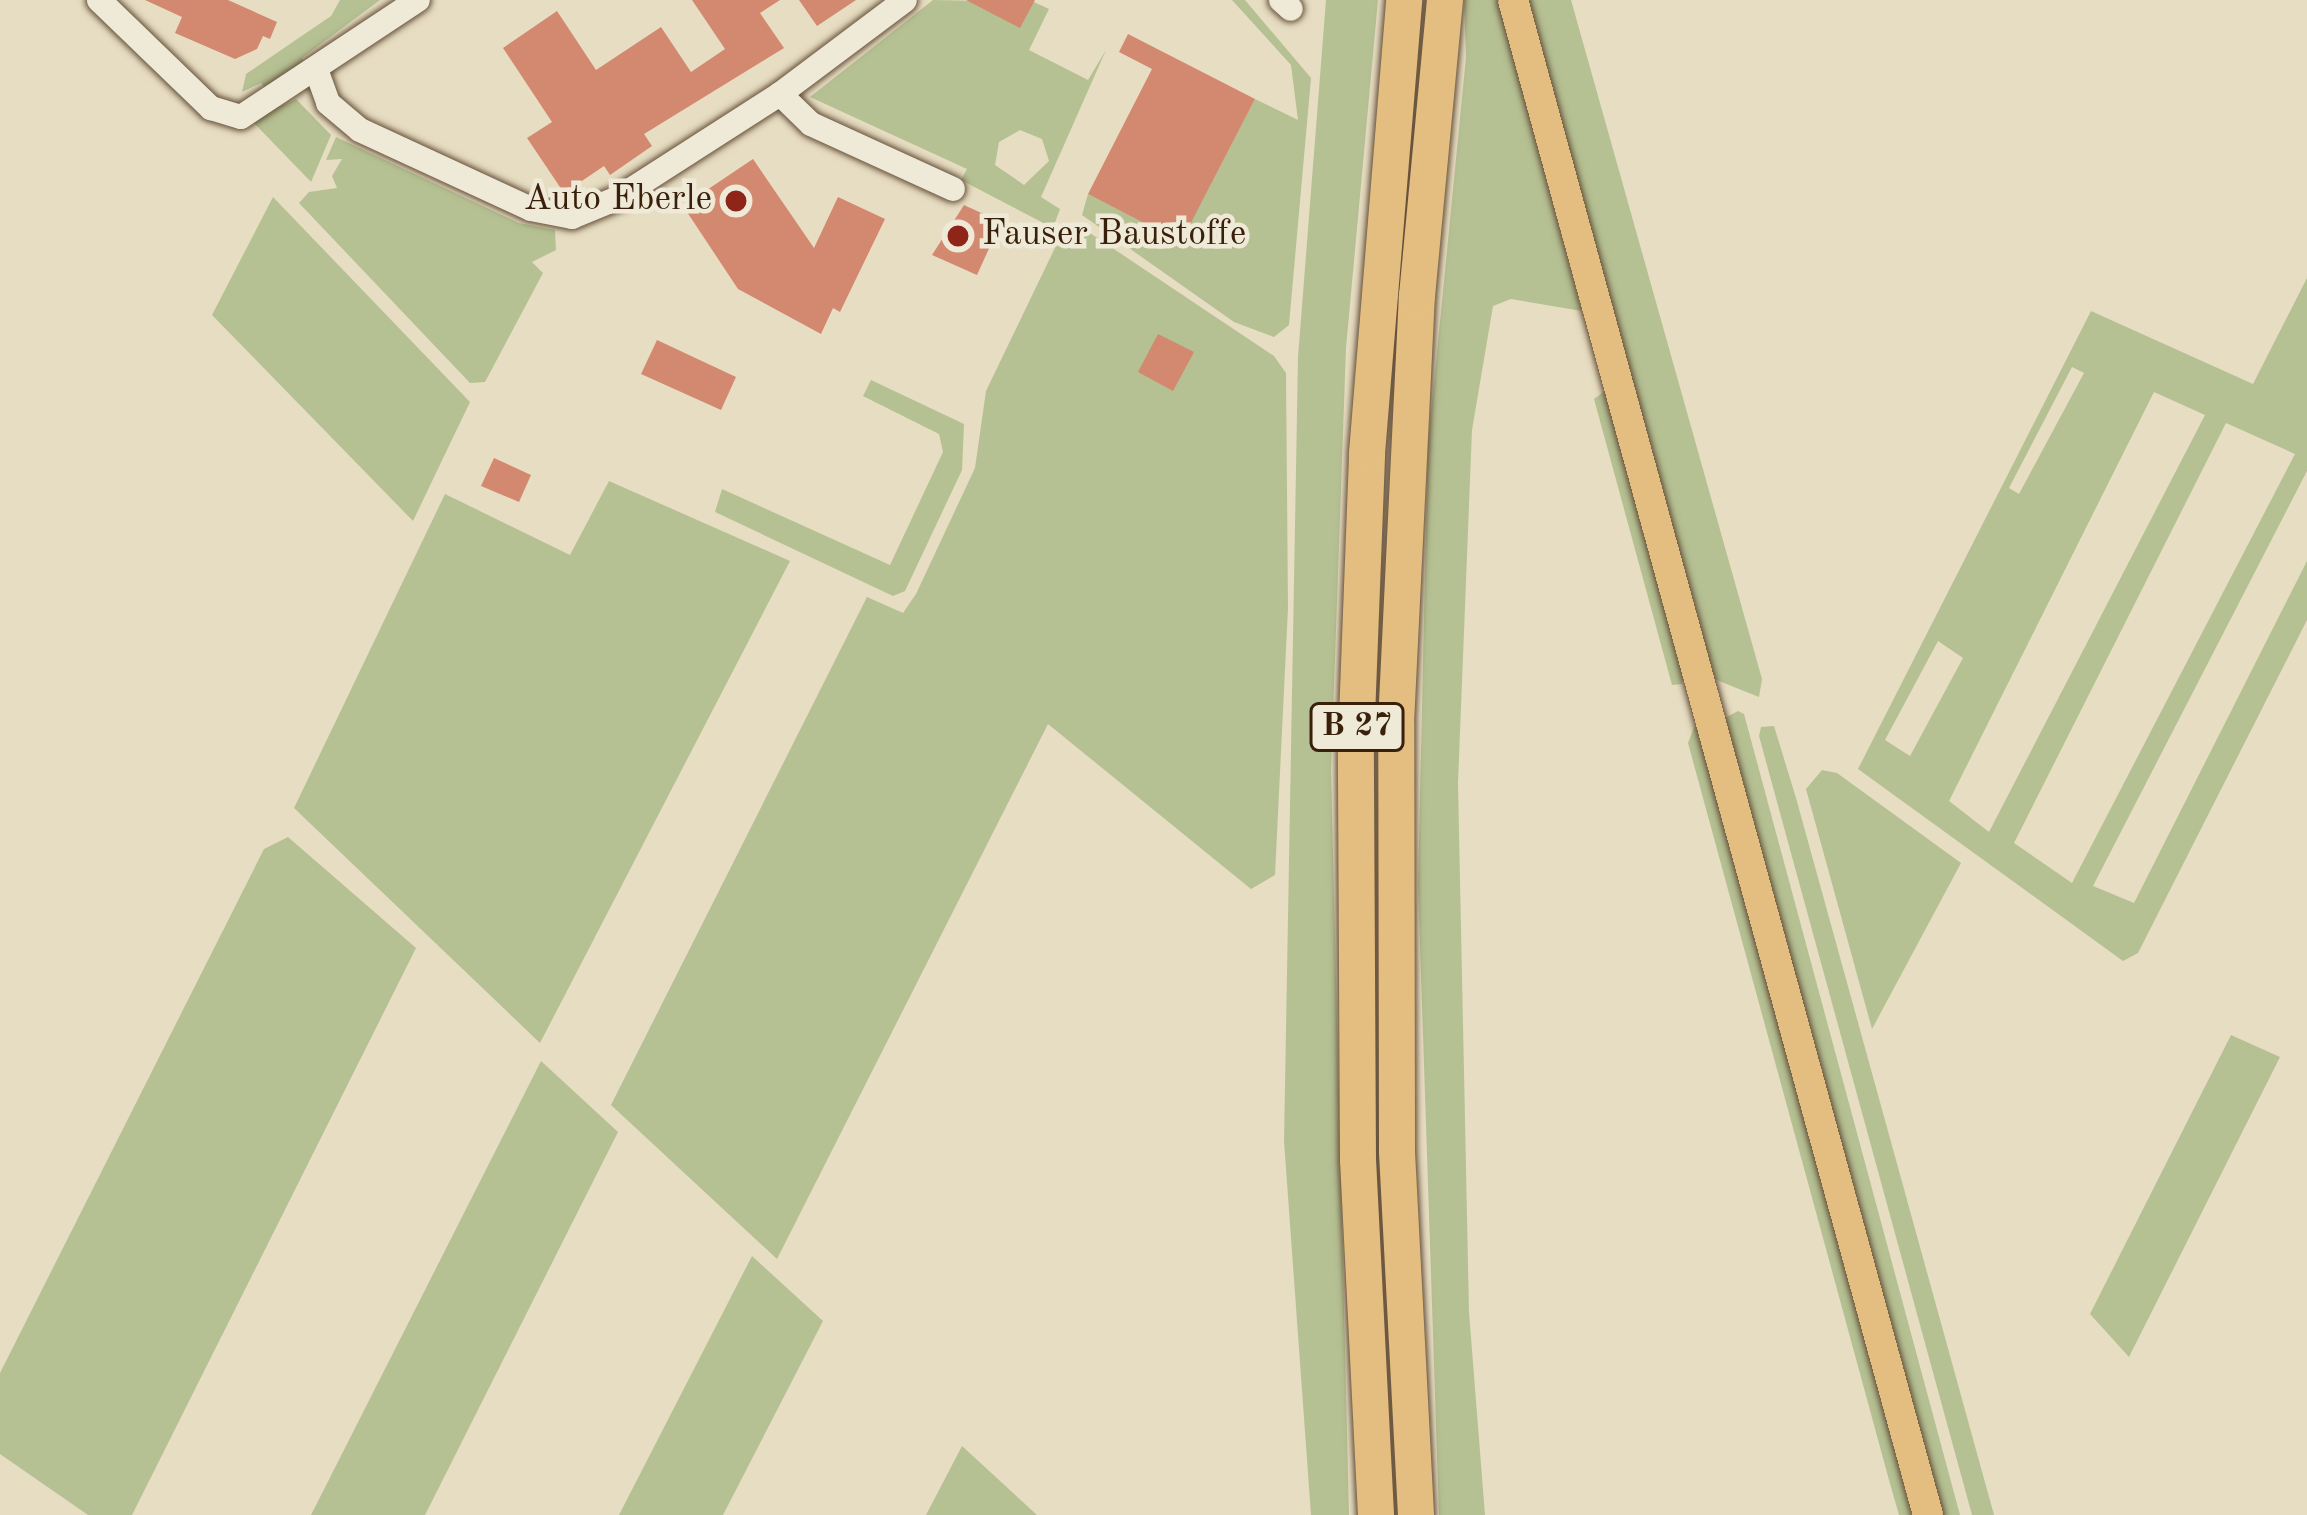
<!DOCTYPE html>
<html>
<head>
<meta charset="utf-8">
<style>
  body { margin:0 }
  #map { position:relative; width:2307px; height:1515px; overflow:hidden; background:#e7ddc2; font-family:"Old Standard TT",serif }
  div>[style] { position:absolute }
  .green>* { inset:0; background:#b5c193 }
  .building>* { inset:0; background:#d2896f }
  .roads { filter:drop-shadow(0 0 3px #644f38) drop-shadow(0 0 3px #644f38) }
  .minor>* { height:24px; margin:-12px; padding:0 12px; transform-origin:12px; border-radius:12px; background:#efe9d7 }
  .major>* { height:30px; margin:-15px; padding:0 15px; transform-origin:15px; border-radius:15px; background:#e4be81 }
  .highway>* { height:36px; margin:-18px; padding:0 18px; transform-origin:18px; border-radius:18px; background:#e4be81 }
  .dots>* { width:33px; height:33px; translate:-50% -50%; box-sizing:border-box; border:6px solid #efe9d7; border-radius:50% }
  span { translate:-50% -50%; white-space:nowrap; text-align:center; line-height:1.15; -webkit-text-stroke:9px #efe9d7; paint-order:stroke }
  .shield-label span { padding:3px 9px; background:#efe9d7; border:3px solid; border-radius:9px; -webkit-text-stroke-width:0 }
  .shield-label { font-size:33px; color:#39200a; font-weight:700 }
  .poi-label { font-size:36px; color:#39200a }
  .right { translate:-100% -50%; text-align:right }
  .left { translate:0 -50%; text-align:left }
</style>
</head>
<body>
<div id="map">
  <div class="green">
    <i style="clip-path:polygon(340px 0,380px 0,302px 58px,305px 63px,266px 89px,261px 83px,242px 92px,246px 74px,331px 16px)"></i>
    <i style="clip-path:polygon(evenodd,933px 0,1034px 2px,1049px 9px,1029px 50px,1088px 80px,1106px 50px,1041px 197px,1060px 209px,1053px 228px,961px 180px,967px 169px,810px 97px,933px 0,1020px 130px,1042px 139px,1049px 161px,1024px 185px,995px 165px,999px 142px,1020px 130px)"></i>
    <i style="clip-path:polygon(1232px 0,1245px 0,1311px 78px,1289px 325px,1274px 337px,1234px 322px,1082px 215px,1088px 194px,1181px 241px,1255px 99px,1298px 120px,1291px 65px)"></i>
    <i style="clip-path:polygon(1326px 0,1378px 0,1346px 348px,1331px 770px,1349px 1515px,1311px 1515px,1284px 1141px,1298px 357px)"></i>
    <i style="clip-path:polygon(1464px 0,1498px 0,1582px 311px,1511px 299px,1493px 306px,1472px 430px,1458px 783px,1469px 1312px,1485px 1515px,1439px 1515px,1418px 885px,1428px 444px,1466px 57px)"></i>
    <i style="clip-path:polygon(1528px 0,1571px 0,1762px 679px,1759px 697px,1714px 679px)"></i>
    <i style="clip-path:polygon(296px 99px,331px 135px,311px 182px,251px 120px)"></i>
    <i style="clip-path:polygon(336px 137px,519px 223px,555px 230px,556px 250px,532px 262px,543px 273px,485px 382px,470px 383px,299px 203px,309px 192px,337px 188px,332px 176px,342px 159px,326px 160px)"></i>
    <i style="clip-path:polygon(273px 197px,470px 402px,413px 521px,212px 315px)"></i>
    <i style="clip-path:polygon(1075px 223px,1274px 356px,1286px 373px,1288px 608px,1275px 875px,1251px 889px,1048px 724px,777px 1259px,611px 1105px,867px 597px,903px 613px,916px 594px,975px 468px,986px 391px,1066px 225px)"></i>
    <i style="clip-path:polygon(evenodd,2307px 278px,2307px 471px,2093px 886px,2134px 903px,2307px 561px,2307px 620px,2138px 953px,2123px 961px,1858px 769px,2091px 311px,2253px 384px,2307px 278px,2072px 367px,2084px 373px,2019px 494px,2009px 488px,2072px 367px,2307px 278px,2154px 392px,2205px 415px,1989px 832px,1949px 801px,2154px 392px,2307px 278px,2226px 423px,2295px 454px,2072px 883px,2014px 843px,2226px 423px,2307px 278px,1938px 641px,1963px 658px,1910px 756px,1885px 740px,1938px 641px)"></i>
    <i style="clip-path:polygon(871px 380px,964px 424px,962px 470px,905px 591px,893px 596px,715px 512px,722px 489px,890px 565px,943px 452px,939px 434px,863px 396px)"></i>
    <i style="clip-path:polygon(1606px 390px,1685px 673px,1682px 684px,1672px 685px,1594px 399px)"></i>
    <i style="clip-path:polygon(609px 481px,790px 561px,540px 1043px,294px 808px,445px 494px,570px 555px)"></i>
    <i style="clip-path:polygon(1738px 711px,1744px 714px,1960px 1515px,1943px 1515px,1725px 718px)"></i>
    <i style="clip-path:polygon(1695px 725px,1702px 732px,1912px 1515px,1899px 1515px,1889px 1480px,1688px 743px)"></i>
    <i style="clip-path:polygon(1774px 726px,1796px 798px,1994px 1515px,1972px 1515px,1759px 736px,1761px 727px)"></i>
    <i style="clip-path:polygon(1822px 770px,1837px 773px,1961px 863px,1872px 1029px,1806px 789px)"></i>
    <i style="clip-path:polygon(288px 837px,416px 948px,132px 1515px,88px 1515px,0 1454px,0 1373px,264px 849px)"></i>
    <i style="clip-path:polygon(2231px 1035px,2280px 1057px,2129px 1357px,2090px 1314px)"></i>
    <i style="clip-path:polygon(541px 1061px,618px 1132px,425px 1515px,311px 1515px)"></i>
    <i style="clip-path:polygon(752px 1256px,823px 1321px,723px 1515px,619px 1515px)"></i>
    <i style="clip-path:polygon(962px 1446px,1037px 1515px,926px 1515px)"></i>
  </div>
  <div class="building">
    <i style="clip-path:polygon(145px 0,228px 0,277px 22px,270px 39px,263px 36px,257px 49px,235px 59px,175px 33px,182px 17px)"></i>
    <i style="clip-path:polygon(692px 0,780px 0,760px 13px,784px 48px,644px 134px,652px 146px,610px 175px,604px 166px,564px 193px,527px 138px,552px 122px,503px 48px,557px 11px,596px 70px,661px 27px,691px 72px,725px 49px)"></i>
    <i style="clip-path:polygon(799px 0,856px 0,817px 26px)"></i>
    <i style="clip-path:polygon(966px 0,1035px 0,1020px 28px)"></i>
    <i style="clip-path:polygon(1128px 34px,1255px 99px,1181px 242px,1088px 194px,1152px 69px,1119px 52px)"></i>
    <i style="clip-path:polygon(753px 159px,814px 248px,838px 197px,885px 219px,840px 312px,833px 308px,821px 334px,738px 289px,683px 206px)"></i>
    <i style="clip-path:polygon(964px 205px,1001px 222px,977px 275px,932px 255px)"></i>
    <i style="clip-path:polygon(1158px 334px,1194px 352px,1173px 391px,1138px 372px)"></i>
    <i style="clip-path:polygon(657px 340px,736px 377px,721px 410px,641px 374px)"></i>
    <i style="clip-path:polygon(494px 458px,531px 475px,519px 502px,481px 486px)"></i>
  </div>
  <div class="roads">
    <div class="minor">
      <i style="left:99px;top:0;width:156px;rotate:44deg"></i>
      <i style="left:211px;top:108px;width:31px;rotate:17deg"></i>
      <i style="left:241px;top:117px;width:212px;rotate:-33.5deg"></i>
      <i style="left:1281px;top:0;width:13px;rotate:42deg"></i>
      <i style="left:317px;top:72px;width:33px;rotate:70deg"></i>
      <i style="left:328px;top:103px;width:42px;rotate:40.2deg"></i>
      <i style="left:360px;top:130px;width:188px;rotate:24.8deg"></i>
      <i style="left:531px;top:209px;width:42px;rotate:11deg"></i>
      <i style="left:572px;top:217px;width:50px;rotate:-22.4deg"></i>
      <i style="left:618px;top:198px;width:193px;rotate:-32.7deg"></i>
      <i style="left:780px;top:94px;width:156px;rotate:-36.9deg"></i>
      <i style="left:780px;top:94px;width:43px;rotate:44.1deg"></i>
      <i style="left:811px;top:124px;width:156px;rotate:24.6deg"></i>
    </div>
    <div class="major">
      <i style="left:1513px;top:0;width:1571px;rotate:74.68deg"></i>
    </div>
    <div class="highway">
      <i style="left:1376px;top:1515px;width:355px;rotate:-92.9deg"></i>
      <i style="left:1358px;top:1160px;width:417px;rotate:-90.3deg"></i>
      <i style="left:1356px;top:743px;width:290px;rotate:-87.8deg"></i>
      <i style="left:1367px;top:453px;width:455px;rotate:-85.3deg"></i>
      <i style="left:1416px;top:1515px;width:364px;rotate:-93deg"></i>
      <i style="left:1397px;top:1151px;width:428px;rotate:-90.1deg"></i>
      <i style="left:1396px;top:723px;width:428px;rotate:-87.2deg"></i>
      <i style="left:1417px;top:296px;width:297px;rotate:-84.6deg"></i>
    </div>
  </div>
  <div class="dots">
    <i style="left:736px;top:201px;background:#8f2418"></i>
    <i style="left:958px;top:236px;background:#8f2418"></i>
  </div>
  <div class="shield-label">
    <span style="left:1357px;top:727px">B 27</span>
  </div>
  <div class="poi-label">
    <span class="right" style="left:712px;top:201px">Auto Eberle</span>
    <span class="left" style="left:982px;top:236px">Fauser Baustoffe</span>
  </div>
</div>
</body>
</html>
